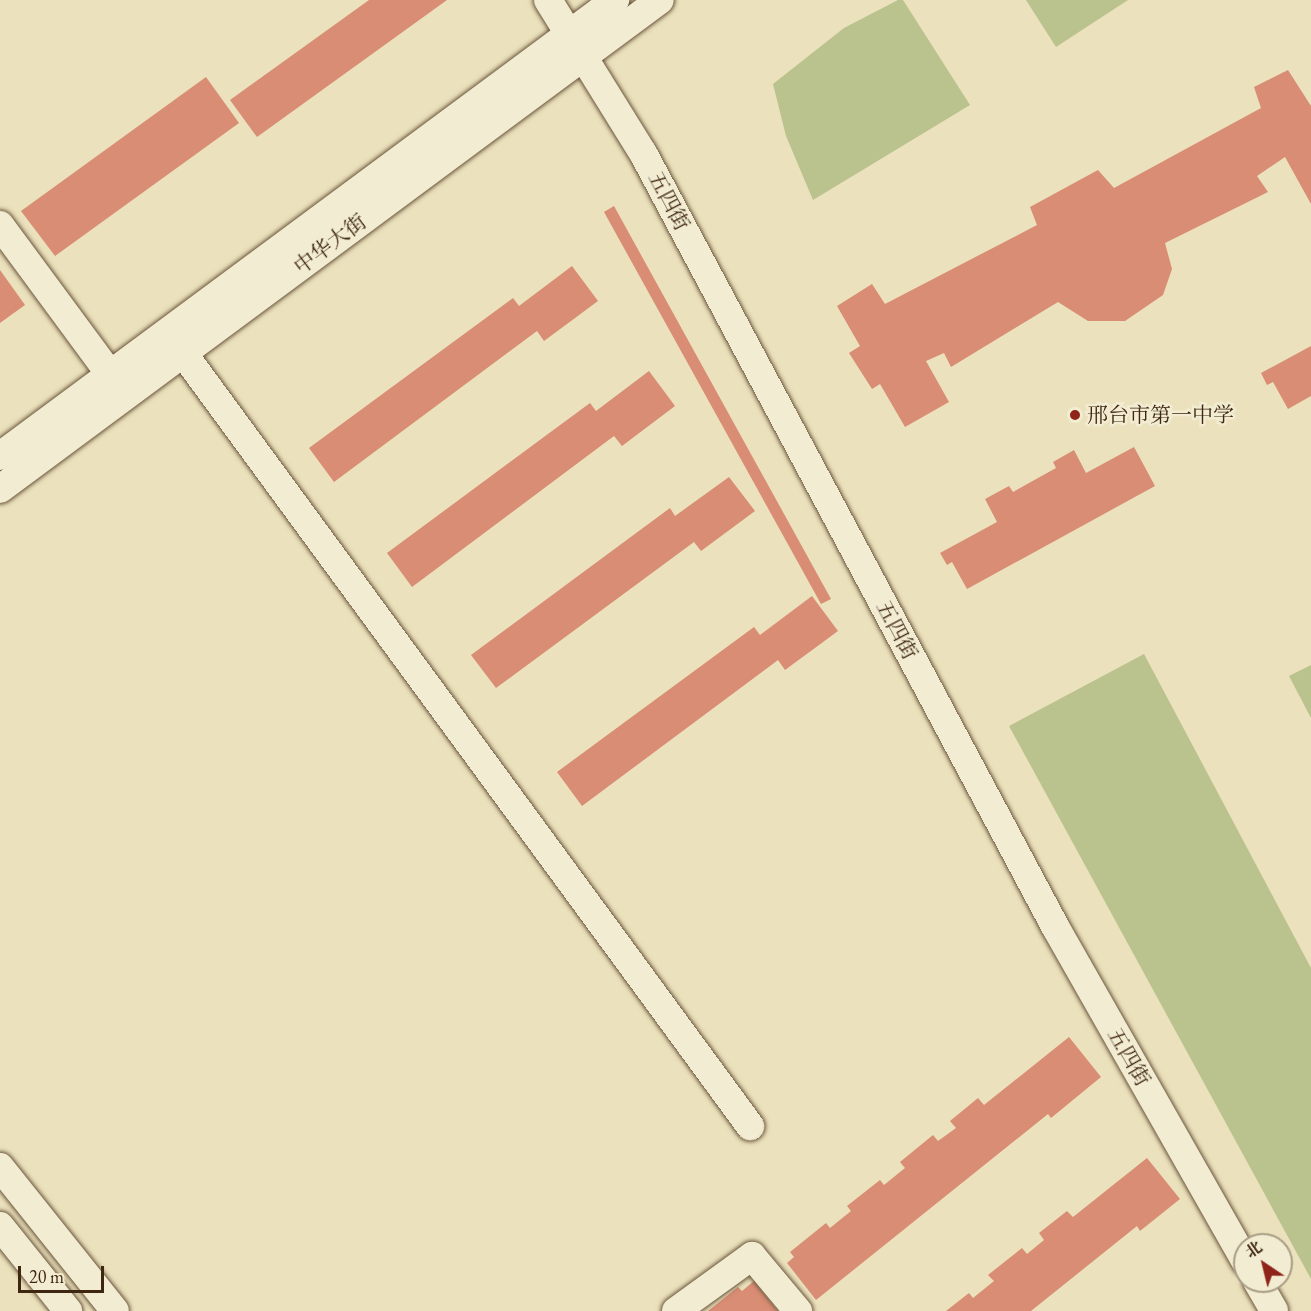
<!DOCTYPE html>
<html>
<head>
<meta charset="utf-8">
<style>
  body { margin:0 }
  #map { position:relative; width:1311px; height:1311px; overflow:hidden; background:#ebe1bc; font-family:"EB Garamond","Noto Serif SC",serif }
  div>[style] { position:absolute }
  .green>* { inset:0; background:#bac28e }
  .building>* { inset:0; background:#d88d74 }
  .roads { filter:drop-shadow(0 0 2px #6a553b) drop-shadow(0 0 2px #6a553b) }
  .minor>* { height:28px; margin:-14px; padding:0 14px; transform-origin:14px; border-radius:14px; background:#f2ecd3 }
  .dots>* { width:16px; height:16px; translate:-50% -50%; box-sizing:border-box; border:3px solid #f2ecd3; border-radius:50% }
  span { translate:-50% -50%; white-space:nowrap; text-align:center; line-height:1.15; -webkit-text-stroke:5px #f2ecd3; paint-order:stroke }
  .street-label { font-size:21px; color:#3f2610 }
  .poi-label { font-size:21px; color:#3f2610 }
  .left { translate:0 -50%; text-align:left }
  .north { position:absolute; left:1233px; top:1233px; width:60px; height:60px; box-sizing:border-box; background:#f2ecd3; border:2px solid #aa9d85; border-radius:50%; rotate:325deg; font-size:16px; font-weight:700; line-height:24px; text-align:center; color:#3f2610 }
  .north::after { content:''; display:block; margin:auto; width:21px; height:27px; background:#8f2418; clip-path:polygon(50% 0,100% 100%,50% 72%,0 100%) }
  .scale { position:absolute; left:18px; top:1266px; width:86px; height:27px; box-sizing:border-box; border:3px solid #3f2610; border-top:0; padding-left:8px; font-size:18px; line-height:21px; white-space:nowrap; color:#3f2610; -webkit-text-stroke:4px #f2ecd3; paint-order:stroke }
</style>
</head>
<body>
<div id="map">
  <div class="green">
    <i style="clip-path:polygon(898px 0,903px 0,970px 105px,813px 200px,786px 136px,773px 84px,844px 28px)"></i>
    <i style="clip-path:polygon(1026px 0,1128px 0,1056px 47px)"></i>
    <i style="clip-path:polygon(1144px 654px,1311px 968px,1311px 1279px,1009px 726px)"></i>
    <i style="clip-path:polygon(1311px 665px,1311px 718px,1289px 676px)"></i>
  </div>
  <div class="building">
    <i style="clip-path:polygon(369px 0,447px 0,257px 137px,230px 100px)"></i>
    <i style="clip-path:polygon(1288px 70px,1311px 106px,1311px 204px,1285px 157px,1257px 176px,1268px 192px,1165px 243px,1172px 269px,1163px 295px,1125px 321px,1088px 321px,1058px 302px,951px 367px,944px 353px,926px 361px,949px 402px,905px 427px,880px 384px,872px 389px,849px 353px,860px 346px,837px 306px,872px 284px,885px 304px,1037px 225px,1030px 207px,1098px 170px,1114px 188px,1261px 108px,1254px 87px)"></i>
    <i style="clip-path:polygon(206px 77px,239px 123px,55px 256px,21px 211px)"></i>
    <i style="clip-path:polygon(614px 206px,831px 599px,821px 604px,604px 212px)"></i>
    <i style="clip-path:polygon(572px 266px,598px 301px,544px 341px,537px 331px,334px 482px,309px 448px,513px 298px,519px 306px)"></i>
    <i style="clip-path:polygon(0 270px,25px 305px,0 323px)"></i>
    <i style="clip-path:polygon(1311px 346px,1311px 396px,1288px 409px,1273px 382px,1267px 385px,1261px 373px)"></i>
    <i style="clip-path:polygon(649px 371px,675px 406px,622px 446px,614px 436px,412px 587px,387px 553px,590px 403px,596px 411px)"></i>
    <i style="clip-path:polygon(1134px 447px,1155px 486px,967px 589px,952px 562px,947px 565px,940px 553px,997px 522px,985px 499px,1009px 486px,1013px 492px,1056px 468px,1053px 462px,1074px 450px,1086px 473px)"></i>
    <i style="clip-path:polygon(729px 477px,755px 511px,701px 551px,694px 542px,496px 688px,471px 655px,670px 508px,675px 516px)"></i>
    <i style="clip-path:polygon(812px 596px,838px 631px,785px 670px,778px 660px,582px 806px,557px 772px,754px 627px,760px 635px)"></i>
    <i style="clip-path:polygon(1069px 1037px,1101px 1077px,1051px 1118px,1048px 1114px,816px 1300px,787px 1263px,794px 1257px,790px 1252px,826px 1223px,830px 1228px,851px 1211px,847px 1206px,880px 1180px,884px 1185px,905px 1168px,900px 1162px,933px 1135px,938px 1141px,956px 1128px,950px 1121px,978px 1098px,984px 1105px)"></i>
    <i style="clip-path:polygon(1147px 1158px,1180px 1199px,1140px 1231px,1137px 1226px,1031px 1311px,946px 1311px,969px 1293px,973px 1298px,994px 1281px,988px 1275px,1022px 1248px,1027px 1254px,1044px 1240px,1039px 1233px,1067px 1211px,1073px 1217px)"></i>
    <i style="clip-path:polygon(754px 1281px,778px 1311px,708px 1311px,738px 1287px,742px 1291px)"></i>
  </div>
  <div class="roads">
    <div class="minor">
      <i style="left:548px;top:0;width:180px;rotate:58.2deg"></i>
      <i style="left:643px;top:153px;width:878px;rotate:61.95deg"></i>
      <i style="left:1056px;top:928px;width:383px;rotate:60.4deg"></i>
      <i style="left:0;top:225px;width:185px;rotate:53.6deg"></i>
      <i style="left:183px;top:353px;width:959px;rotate:53.74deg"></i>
      <i style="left:0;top:456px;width:766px;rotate:-36.56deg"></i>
      <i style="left:0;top:489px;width:821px;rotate:-36.54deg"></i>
      <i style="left:0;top:1167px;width:184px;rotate:51.4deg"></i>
      <i style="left:0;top:1226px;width:109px;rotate:51.3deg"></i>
      <i style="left:1257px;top:1281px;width:34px;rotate:60deg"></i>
      <i style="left:676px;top:1311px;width:94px;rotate:-35.9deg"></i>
      <i style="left:752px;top:1256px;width:72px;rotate:50.1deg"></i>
    </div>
  </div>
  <div class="dots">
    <i style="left:1075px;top:415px;background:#8f2418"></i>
  </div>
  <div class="street-label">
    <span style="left:669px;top:201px;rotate:62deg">五四街</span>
    <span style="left:330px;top:244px;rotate:-37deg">中华大街</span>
    <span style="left:897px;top:630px;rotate:62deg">五四街</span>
    <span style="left:1129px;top:1057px;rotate:60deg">五四街</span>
  </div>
  <div class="poi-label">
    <span class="left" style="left:1087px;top:415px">邢台市第一中学</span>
  </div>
  <div class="north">北</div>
  <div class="scale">20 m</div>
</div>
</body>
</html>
